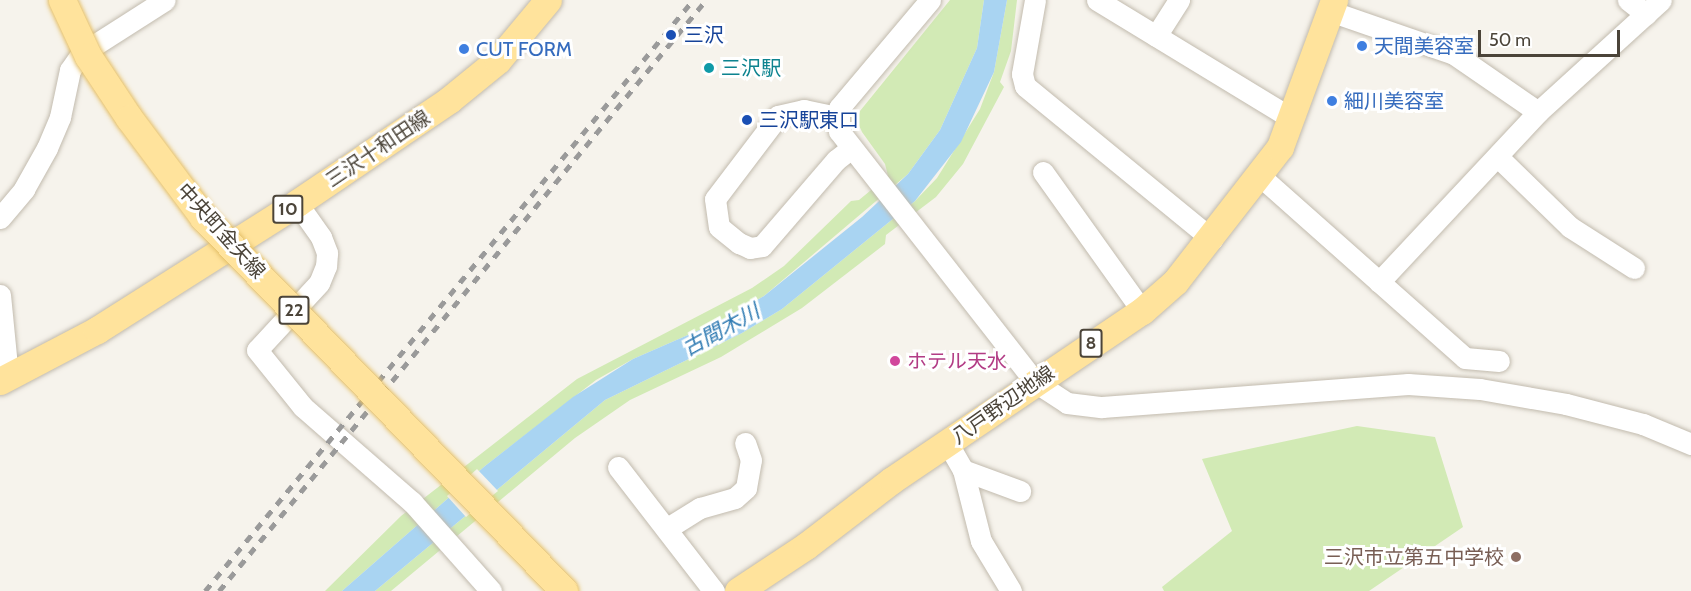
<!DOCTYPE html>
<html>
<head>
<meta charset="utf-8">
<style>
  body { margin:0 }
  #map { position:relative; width:1691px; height:591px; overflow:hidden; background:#f6f3ec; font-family:Cabin,"Noto Sans JP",sans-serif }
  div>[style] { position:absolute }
  .green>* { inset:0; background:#d2eab5 }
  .water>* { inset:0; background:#a9d4f2 }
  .pier>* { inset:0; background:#f6f3ec }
  .roads { filter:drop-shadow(0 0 2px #c2bbae) drop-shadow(0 0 2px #c2bbae) }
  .minor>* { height:21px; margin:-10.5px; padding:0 10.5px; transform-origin:10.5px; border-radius:10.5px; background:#fff }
  .major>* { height:27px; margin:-13.5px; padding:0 13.5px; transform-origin:13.5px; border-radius:13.5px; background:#ffe39c }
  .rail>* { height:4.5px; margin-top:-2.25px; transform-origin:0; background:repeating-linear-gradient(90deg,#9a9a9a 0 8px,transparent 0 16px) }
  .bridges { filter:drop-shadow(0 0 2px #e6c16a) drop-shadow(0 0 2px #e6c16a) }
  .major-bridge>* { height:27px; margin:-13.5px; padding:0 13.5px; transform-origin:13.5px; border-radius:13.5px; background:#ffe39c }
  .dots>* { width:16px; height:16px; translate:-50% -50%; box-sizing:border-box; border:3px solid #fff; border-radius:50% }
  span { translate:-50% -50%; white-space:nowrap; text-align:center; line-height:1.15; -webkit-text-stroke:6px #fff; paint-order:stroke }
  .shield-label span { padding:2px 4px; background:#fff; border:2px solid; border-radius:4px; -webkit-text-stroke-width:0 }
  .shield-label { font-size:18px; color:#4b4439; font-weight:700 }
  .transit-label { font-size:20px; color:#164399 }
  .left { translate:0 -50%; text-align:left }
  .shop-label { font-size:20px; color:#366cbe }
  .culture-label { font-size:20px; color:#0d838f }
  .street-label { font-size:20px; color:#4b4439 }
  .hotel-label { font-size:20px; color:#b23c85 }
  .education-label { font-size:20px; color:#785e54 }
  .right { translate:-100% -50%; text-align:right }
  .water-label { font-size:21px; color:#2e7ab2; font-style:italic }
  .scale { position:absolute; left:1478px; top:30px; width:142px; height:27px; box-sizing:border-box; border:3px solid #4b4439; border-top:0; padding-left:8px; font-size:18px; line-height:21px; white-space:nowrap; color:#4b4439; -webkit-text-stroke:4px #fff; paint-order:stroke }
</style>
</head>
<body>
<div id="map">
  <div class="green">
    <i style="clip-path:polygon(950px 0,984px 0,977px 48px,940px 130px,908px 174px,764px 296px,720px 321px,633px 359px,596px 380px,485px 466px,342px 591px,325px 591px,401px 516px,577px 379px,752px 288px,784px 266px,851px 201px,859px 200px,888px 176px,885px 164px,862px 132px,857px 121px,860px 111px)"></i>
    <i style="clip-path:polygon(1007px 0,1017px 0,1011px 51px,1000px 82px,1004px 87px,963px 164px,936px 197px,886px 235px,885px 244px,802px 308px,721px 357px,630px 400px,575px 438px,391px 591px,375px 591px,605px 400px,742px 333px,782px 309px,915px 201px,937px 178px,980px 109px,994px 72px)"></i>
    <i style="clip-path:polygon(1357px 426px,1435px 437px,1463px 527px,1369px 591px,1164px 591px,1162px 587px,1232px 531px,1202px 459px)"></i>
  </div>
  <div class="water">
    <i style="clip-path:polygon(984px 0,1007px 0,994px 72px,961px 142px,915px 201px,782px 309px,742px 333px,605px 400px,375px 591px,342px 591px,485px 466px,573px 397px,633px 359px,720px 321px,764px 296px,862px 217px,908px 174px,940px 130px,977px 48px)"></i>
  </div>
  <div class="pier">
    <i style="clip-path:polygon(477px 469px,498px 491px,466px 517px,447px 496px)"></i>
  </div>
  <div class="roads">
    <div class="minor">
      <i style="left:930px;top:0;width:141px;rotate:130.1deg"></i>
      <i style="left:839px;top:108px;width:23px;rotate:90deg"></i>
      <i style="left:839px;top:131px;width:318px;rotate:52deg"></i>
      <i style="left:1035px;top:382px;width:38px;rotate:33deg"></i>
      <i style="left:1067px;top:403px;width:35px;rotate:7deg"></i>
      <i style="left:1102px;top:407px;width:307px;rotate:-4.3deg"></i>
      <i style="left:1408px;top:384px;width:72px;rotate:4deg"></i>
      <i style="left:1480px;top:389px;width:87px;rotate:9.9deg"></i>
      <i style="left:1566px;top:404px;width:80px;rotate:14.6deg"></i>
      <i style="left:1643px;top:424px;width:52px;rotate:22.6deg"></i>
      <i style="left:1035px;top:0;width:75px;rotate:100deg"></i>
      <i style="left:1022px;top:74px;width:12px;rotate:76deg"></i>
      <i style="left:1025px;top:86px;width:242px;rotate:39.3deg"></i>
      <i style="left:1097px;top:0;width:227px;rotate:31.3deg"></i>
      <i style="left:1628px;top:0;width:23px;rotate:38deg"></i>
      <i style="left:1330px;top:11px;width:131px;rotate:19.1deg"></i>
      <i style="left:1454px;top:54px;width:102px;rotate:34.6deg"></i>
      <i style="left:1156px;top:36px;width:43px;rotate:-57.4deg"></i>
      <i style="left:837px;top:117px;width:34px;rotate:-168deg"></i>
      <i style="left:804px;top:110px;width:27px;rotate:167deg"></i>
      <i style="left:778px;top:116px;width:104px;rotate:127.2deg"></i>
      <i style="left:715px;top:199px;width:28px;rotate:82deg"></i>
      <i style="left:719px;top:227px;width:26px;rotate:39deg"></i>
      <i style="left:739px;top:243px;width:12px;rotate:24deg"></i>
      <i style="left:750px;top:248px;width:12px;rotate:-9deg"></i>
      <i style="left:762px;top:246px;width:113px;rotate:-49.3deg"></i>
      <i style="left:836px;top:160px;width:18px;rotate:-38deg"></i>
      <i style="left:1498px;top:157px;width:100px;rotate:44.2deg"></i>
      <i style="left:1570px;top:227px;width:76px;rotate:32.6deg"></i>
      <i style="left:1043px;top:172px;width:171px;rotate:54.5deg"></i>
      <i style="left:1260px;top:176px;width:274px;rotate:41.6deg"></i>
      <i style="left:1465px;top:358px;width:34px;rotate:5deg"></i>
      <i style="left:297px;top:203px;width:42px;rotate:54.8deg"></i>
      <i style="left:321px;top:237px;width:17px;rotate:69deg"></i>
      <i style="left:327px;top:253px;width:13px;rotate:94deg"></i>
      <i style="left:326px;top:266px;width:18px;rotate:112deg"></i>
      <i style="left:319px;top:283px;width:91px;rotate:132.8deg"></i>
      <i style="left:257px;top:350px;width:73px;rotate:51.1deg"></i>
      <i style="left:303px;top:407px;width:145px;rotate:41.1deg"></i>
      <i style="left:412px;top:502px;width:119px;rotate:48.4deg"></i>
      <i style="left:0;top:218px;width:38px;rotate:-50deg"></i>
      <i style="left:24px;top:189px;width:47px;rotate:-60.7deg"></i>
      <i style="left:47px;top:148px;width:34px;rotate:-67deg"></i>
      <i style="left:60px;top:117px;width:48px;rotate:-78deg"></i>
      <i style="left:70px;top:70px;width:21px;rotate:-55deg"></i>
      <i style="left:82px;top:53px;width:98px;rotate:-32.6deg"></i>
      <i style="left:1379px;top:282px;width:233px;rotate:-46.9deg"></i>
      <i style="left:1538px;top:112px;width:166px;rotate:-42.3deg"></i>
      <i style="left:0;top:295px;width:82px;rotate:84.4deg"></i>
      <i style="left:948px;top:444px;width:30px;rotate:60deg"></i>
      <i style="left:963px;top:470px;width:73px;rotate:75.8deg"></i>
      <i style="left:981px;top:541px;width:58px;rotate:59deg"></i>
      <i style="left:618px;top:467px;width:157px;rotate:52.3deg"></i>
      <i style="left:963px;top:470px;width:61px;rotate:20.2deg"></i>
      <i style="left:666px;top:529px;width:40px;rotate:-32deg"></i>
      <i style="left:700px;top:508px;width:36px;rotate:-16deg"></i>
      <i style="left:735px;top:498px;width:15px;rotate:-42deg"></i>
      <i style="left:746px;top:488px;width:28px;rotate:-80deg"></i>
      <i style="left:751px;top:460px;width:18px;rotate:-109deg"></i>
    </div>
    <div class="major">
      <i style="left:0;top:381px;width:110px;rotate:-27.7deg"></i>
      <i style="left:97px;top:330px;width:237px;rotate:-32.4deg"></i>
      <i style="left:297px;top:203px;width:184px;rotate:-34.1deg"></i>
      <i style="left:449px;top:100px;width:63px;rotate:-39.2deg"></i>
      <i style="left:498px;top:60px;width:78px;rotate:-50.2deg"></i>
      <i style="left:738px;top:591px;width:82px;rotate:-33.5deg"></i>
      <i style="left:806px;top:546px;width:108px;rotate:-37.5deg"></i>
      <i style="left:892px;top:480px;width:302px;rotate:-34.1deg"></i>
      <i style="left:1142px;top:311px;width:44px;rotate:-41.3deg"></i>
      <i style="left:1175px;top:282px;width:171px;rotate:-52.1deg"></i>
      <i style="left:1280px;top:147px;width:157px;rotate:-69.8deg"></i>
    </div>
  </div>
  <div class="rail">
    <i style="left:205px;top:591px;width:766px;rotate:-50.45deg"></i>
    <i style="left:219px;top:591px;width:766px;rotate:-50.51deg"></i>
  </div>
  <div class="bridges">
    <div class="major-bridge">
      <i style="left:62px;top:0;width:62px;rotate:65.1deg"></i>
      <i style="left:88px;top:56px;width:74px;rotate:56.5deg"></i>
      <i style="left:129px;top:118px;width:124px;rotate:53.2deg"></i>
      <i style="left:203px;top:217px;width:520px;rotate:46.01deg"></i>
    </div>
  </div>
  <div class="dots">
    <i style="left:671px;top:35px;background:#1a4fb4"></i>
    <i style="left:1362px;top:46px;background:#3f7fe0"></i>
    <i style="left:464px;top:49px;background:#3f7fe0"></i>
    <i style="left:709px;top:68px;background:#0f9aa8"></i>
    <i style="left:1332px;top:101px;background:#3f7fe0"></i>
    <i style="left:747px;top:120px;background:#1a4fb4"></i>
    <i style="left:895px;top:361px;background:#d1479c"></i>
    <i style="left:1516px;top:557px;background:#8d6e63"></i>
  </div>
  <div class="shield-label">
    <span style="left:288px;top:209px">10</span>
    <span style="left:294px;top:310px">22</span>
    <span style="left:1091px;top:343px">8</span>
  </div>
  <div class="transit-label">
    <span class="left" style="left:684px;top:35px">三沢</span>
    <span class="left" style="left:759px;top:120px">三沢駅東口</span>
  </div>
  <div class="shop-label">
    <span class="left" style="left:1374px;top:46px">天間美容室</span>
    <span class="left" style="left:476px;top:49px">CUT FORM</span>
    <span class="left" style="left:1344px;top:101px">細川美容室</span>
  </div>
  <div class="culture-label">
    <span class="left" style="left:721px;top:68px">三沢駅</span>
  </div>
  <div class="street-label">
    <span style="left:378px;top:149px;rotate:-34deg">三沢十和田線</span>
    <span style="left:221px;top:231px;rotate:48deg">中央町金矢線</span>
    <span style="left:1003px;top:405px;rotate:-35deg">八戸野辺地線</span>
  </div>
  <div class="hotel-label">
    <span class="left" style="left:907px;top:361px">ホテル天水</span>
  </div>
  <div class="education-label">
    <span class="right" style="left:1504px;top:557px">三沢市立第五中学校</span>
  </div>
  <div class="water-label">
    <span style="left:721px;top:330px;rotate:-29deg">古間木川</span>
  </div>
  <div class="scale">50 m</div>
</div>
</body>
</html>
